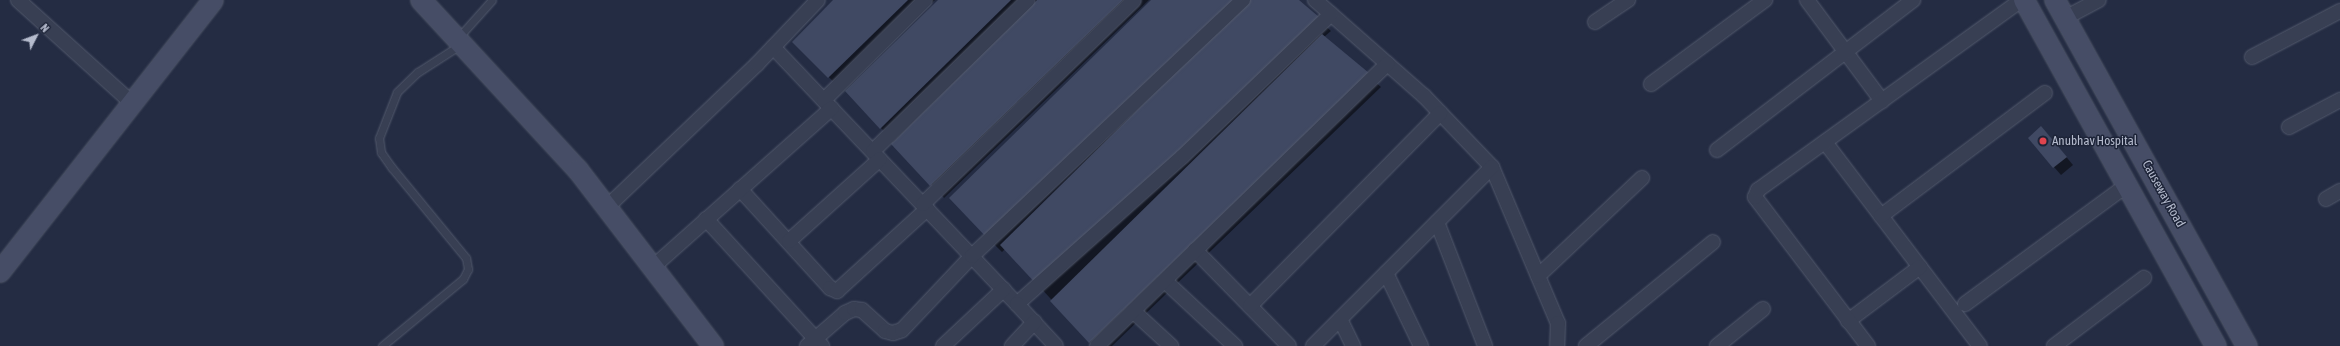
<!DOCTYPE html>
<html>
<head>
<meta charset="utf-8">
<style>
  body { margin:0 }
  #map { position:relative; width:2340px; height:346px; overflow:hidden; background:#242c43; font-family:"Asap Condensed",sans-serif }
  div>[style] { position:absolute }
  .shadow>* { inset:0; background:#0007 }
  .building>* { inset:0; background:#404963 }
  .roads { filter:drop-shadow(0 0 1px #535a6d) drop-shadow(0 0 1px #535a6d) }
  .lane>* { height:7px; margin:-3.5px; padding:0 3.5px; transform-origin:3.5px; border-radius:3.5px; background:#383f53 }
  .street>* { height:14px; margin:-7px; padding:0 7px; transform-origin:7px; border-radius:7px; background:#383f53 }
  .secondary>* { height:20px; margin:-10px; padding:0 10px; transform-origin:10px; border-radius:10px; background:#464d66 }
  .dots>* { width:11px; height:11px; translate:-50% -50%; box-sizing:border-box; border:2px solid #1d2438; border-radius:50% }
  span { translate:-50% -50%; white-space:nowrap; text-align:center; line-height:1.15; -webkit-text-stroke:3px #1d2438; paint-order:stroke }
  .poi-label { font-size:13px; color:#b5bbcd }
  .left { translate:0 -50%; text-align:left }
  .street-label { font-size:13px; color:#b5bbcd }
  .north { position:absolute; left:16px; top:16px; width:40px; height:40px; -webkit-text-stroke:3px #1d2438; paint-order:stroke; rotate:48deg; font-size:11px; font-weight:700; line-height:16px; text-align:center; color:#b5bbcd }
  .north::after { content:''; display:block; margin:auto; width:14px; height:18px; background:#b5bbcd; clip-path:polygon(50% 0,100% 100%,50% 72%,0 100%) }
</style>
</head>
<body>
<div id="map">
  <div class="shadow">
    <i style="clip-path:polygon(834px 0,935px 0,842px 90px,793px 42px)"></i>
    <i style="clip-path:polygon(939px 0,1149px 0,944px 198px,881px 128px)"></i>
    <i style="clip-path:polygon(1152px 0,1297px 0,1331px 31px,1324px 37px,1381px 87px,1112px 346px,1094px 346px,1005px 249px,1002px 252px,989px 239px)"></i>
    <i style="clip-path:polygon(2048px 135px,2073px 165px,2061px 175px,2054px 167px)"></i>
  </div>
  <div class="building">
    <i style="clip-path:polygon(833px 0,908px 0,828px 78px,792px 42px)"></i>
    <i style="clip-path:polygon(938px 0,1011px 0,880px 129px,845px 91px)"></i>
    <i style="clip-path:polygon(1037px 0,1123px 0,930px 186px,891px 144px)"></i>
    <i style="clip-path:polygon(1151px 0,1237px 0,989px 240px,949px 198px)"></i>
    <i style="clip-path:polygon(1249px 0,1299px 0,1319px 17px,1039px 287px,1000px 245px)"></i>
    <i style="clip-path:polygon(1322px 34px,1369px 73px,1089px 343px,1050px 301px)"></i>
    <i style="clip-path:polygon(2041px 126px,2067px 157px,2053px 168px,2028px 138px)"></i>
  </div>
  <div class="roads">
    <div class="lane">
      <i style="left:457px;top:39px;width:52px;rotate:-48.1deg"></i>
      <i style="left:382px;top:346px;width:105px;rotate:-39.6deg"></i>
      <i style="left:463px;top:279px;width:11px;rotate:-63deg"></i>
      <i style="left:468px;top:269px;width:11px;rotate:-100deg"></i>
      <i style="left:466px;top:258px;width:117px;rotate:-129.4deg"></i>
      <i style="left:392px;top:168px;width:19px;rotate:-125deg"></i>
      <i style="left:381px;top:152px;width:14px;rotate:-98deg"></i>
      <i style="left:379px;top:138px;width:49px;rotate:-68.6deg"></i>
      <i style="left:397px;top:92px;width:29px;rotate:-44deg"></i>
      <i style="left:418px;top:72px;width:50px;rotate:-32.7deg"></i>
    </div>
    <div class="street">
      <i style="left:18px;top:0;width:154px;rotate:42.1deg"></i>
      <i style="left:1315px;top:0;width:145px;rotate:41.4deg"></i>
      <i style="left:1424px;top:96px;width:98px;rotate:46.2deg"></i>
      <i style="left:1492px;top:167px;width:169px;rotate:67.1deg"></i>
      <i style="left:1558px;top:323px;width:23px;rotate:92deg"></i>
      <i style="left:1807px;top:0;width:126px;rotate:53.4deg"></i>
      <i style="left:2065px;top:18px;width:38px;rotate:-28deg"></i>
      <i style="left:1595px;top:22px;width:40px;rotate:-34deg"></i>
      <i style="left:773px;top:47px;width:354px;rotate:46.5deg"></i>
      <i style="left:1017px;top:304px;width:222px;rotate:-41.7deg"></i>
      <i style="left:1183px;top:156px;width:205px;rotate:-43.8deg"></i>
      <i style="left:2252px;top:57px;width:99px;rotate:-27.6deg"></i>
      <i style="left:1651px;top:84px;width:142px;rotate:-36.4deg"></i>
      <i style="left:824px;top:100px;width:142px;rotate:-44.7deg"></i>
      <i style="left:2289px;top:127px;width:58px;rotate:-27.9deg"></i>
      <i style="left:1825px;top:142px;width:256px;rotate:52.8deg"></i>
      <i style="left:1717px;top:150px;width:247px;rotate:-37.4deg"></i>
      <i style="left:873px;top:151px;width:216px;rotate:-44.3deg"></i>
      <i style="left:740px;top:189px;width:134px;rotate:47.7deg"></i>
      <i style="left:830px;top:288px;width:8px;rotate:23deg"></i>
      <i style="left:837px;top:291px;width:122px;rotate:-42.3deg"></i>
      <i style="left:2326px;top:199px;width:16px;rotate:-30deg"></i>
      <i style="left:923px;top:204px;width:293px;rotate:-44deg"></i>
      <i style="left:607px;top:207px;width:207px;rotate:-43.6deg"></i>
      <i style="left:757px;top:64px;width:88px;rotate:-46.4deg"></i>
      <i style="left:1881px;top:216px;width:205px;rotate:-36.9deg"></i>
      <i style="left:706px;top:219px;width:172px;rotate:47.6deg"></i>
      <i style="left:1437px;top:222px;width:133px;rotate:68.8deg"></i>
      <i style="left:789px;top:241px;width:122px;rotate:-42deg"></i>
      <i style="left:1195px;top:250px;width:134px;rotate:45.6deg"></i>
      <i style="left:653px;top:267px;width:239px;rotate:-41.6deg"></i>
      <i style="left:1386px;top:273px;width:81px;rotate:64.4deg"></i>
      <i style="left:1538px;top:276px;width:143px;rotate:-43.3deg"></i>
      <i style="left:1165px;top:281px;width:96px;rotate:42.9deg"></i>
      <i style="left:1017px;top:304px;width:57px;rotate:47.1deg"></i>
      <i style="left:1965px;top:304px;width:201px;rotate:-36.3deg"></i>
      <i style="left:1250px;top:306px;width:271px;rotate:-45.4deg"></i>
      <i style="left:1133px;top:311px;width:52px;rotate:42.6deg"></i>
      <i style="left:1340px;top:319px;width:30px;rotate:64deg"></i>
      <i style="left:1848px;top:321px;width:90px;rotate:-36.9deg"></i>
      <i style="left:807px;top:346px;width:50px;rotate:-41deg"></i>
      <i style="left:845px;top:313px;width:10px;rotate:-24deg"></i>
      <i style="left:854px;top:309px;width:8px;rotate:7deg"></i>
      <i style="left:862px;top:310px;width:31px;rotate:42deg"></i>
      <i style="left:885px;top:331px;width:8px;rotate:14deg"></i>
      <i style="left:893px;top:333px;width:9px;rotate:-18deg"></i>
      <i style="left:902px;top:330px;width:102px;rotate:-46.6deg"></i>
      <i style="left:972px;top:256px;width:373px;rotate:-43.4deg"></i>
      <i style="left:943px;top:346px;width:83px;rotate:-43.1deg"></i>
      <i style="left:1012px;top:346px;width:33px;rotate:-47deg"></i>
      <i style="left:1097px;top:346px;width:405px;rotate:-44.2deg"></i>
      <i style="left:1313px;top:346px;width:253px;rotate:-45deg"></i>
      <i style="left:1586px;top:346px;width:164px;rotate:-39.3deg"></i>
      <i style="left:1717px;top:346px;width:59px;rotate:-38.8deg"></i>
      <i style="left:1868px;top:346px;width:187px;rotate:-127.2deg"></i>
      <i style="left:1755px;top:197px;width:8px;rotate:-67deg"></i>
      <i style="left:1758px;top:190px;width:324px;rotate:-35.8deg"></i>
      <i style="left:2054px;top:346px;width:113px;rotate:-37.1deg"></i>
    </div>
    <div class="secondary">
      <i style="left:421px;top:0;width:231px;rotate:47.3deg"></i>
      <i style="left:578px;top:170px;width:222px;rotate:52.5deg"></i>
      <i style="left:2024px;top:0;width:396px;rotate:61deg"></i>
      <i style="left:2055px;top:0;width:396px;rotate:61deg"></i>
      <i style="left:0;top:272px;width:345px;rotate:-51.9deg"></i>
    </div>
  </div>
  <div class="dots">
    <i style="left:2043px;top:141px;background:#e0444e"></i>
  </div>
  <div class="poi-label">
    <span class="left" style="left:2052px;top:141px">Anubhav Hospital</span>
  </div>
  <div class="street-label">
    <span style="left:2163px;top:194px;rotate:61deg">Causeway Road</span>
  </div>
  <div class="north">N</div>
</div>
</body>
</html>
